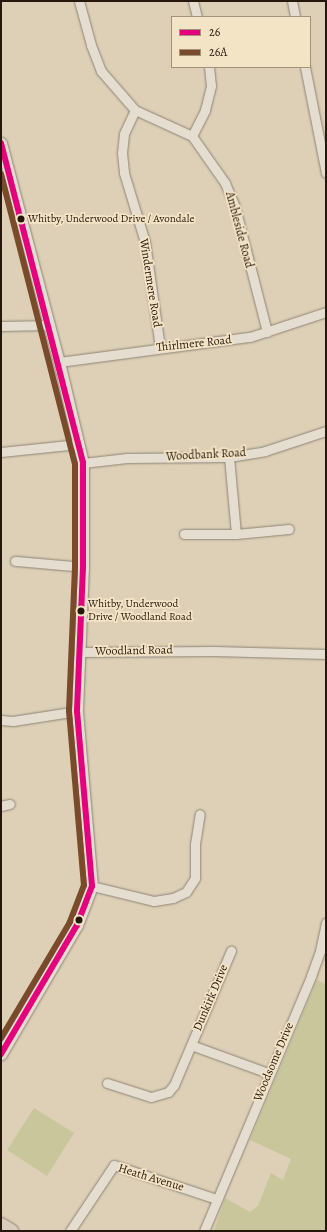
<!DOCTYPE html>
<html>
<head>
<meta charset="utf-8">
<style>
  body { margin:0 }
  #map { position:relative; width:327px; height:1232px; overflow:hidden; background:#ded0b7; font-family:Alegreya,serif }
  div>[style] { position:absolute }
  .green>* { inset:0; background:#cac69c }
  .roads { filter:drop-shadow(0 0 1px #8d8474) drop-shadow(0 0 1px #8d8474) }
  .minor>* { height:9px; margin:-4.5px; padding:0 4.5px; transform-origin:4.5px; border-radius:4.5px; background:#e4ddd0 }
  .tertiary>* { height:11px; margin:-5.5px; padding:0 5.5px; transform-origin:5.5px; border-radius:5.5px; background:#e4ddd0 }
  .primary>* { height:14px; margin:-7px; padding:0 7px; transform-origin:7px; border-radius:7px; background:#d8cdbc }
  .bus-1>* { height:6px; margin:-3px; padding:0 3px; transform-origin:3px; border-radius:3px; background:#e5007d }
  .bus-2>* { height:6px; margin:-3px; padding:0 3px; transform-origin:3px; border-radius:3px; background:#7a4b2a }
  .dots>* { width:11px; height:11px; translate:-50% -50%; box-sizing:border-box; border:2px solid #f4e4c6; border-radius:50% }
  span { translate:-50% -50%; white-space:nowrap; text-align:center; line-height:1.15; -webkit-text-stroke:3.5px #f4e4c6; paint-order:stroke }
  .bus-label { font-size:11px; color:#25170b }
  .left { translate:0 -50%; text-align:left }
  .street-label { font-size:12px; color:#25170b }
  .frame { position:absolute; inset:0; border:2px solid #25170b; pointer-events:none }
  .legend { position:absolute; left:171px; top:16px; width:140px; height:52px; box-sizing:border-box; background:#f4e4c6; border:1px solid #a1927b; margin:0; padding:5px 7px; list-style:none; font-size:12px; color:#25170b }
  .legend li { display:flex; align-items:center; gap:8px; height:20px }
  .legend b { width:20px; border:1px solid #a1927b }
</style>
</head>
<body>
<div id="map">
  <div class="green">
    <i style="clip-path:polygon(317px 980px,326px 984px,326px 1231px,214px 1231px,225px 1198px,250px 1212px,258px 1206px,271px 1173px,283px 1180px,291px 1159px,250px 1140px)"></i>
    <i style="clip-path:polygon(34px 1108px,74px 1133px,47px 1176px,7px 1150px)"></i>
  </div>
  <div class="roads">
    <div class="minor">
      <i style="left:79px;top:1px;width:46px;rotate:74.7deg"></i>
      <i style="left:91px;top:45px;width:28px;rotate:69deg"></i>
      <i style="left:101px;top:71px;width:52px;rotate:48.9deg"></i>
      <i style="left:135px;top:110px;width:26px;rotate:115deg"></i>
      <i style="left:124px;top:134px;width:19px;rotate:96deg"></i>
      <i style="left:122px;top:153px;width:20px;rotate:84deg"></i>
      <i style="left:124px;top:173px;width:72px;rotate:73.1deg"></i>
      <i style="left:145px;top:242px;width:106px;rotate:81.9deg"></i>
      <i style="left:193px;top:1px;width:16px;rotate:76deg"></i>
      <i style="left:292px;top:1px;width:16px;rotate:79deg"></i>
      <i style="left:305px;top:67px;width:108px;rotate:78.8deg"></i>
      <i style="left:135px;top:110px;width:63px;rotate:24.5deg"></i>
      <i style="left:192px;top:136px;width:57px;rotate:54.9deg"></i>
      <i style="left:225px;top:183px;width:26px;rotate:67deg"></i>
      <i style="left:235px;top:207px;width:129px;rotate:75.6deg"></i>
      <i style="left:192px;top:136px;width:29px;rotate:-63deg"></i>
      <i style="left:205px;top:110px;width:25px;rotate:-76deg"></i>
      <i style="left:211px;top:86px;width:19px;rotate:-96deg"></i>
      <i style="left:1px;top:326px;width:49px;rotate:-1.2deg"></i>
      <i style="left:59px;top:362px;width:193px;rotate:-7.5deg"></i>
      <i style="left:250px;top:337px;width:80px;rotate:-18.2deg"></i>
      <i style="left:1px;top:452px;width:78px;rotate:-5.9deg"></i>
      <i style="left:83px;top:463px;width:44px;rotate:-6.5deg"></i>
      <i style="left:127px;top:458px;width:102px;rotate:-0.6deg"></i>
      <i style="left:229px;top:457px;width:36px;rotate:-9deg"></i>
      <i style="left:265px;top:451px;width:64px;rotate:-18.2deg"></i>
      <i style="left:184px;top:534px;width:52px"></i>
      <i style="left:236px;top:534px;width:77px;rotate:-95.2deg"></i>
      <i style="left:236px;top:534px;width:53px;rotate:-5.4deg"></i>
      <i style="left:15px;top:561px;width:68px;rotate:5deg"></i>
      <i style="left:80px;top:652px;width:134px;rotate:-0.4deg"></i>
      <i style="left:214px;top:651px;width:112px;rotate:1.5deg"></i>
      <i style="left:1px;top:720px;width:12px;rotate:5deg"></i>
      <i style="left:13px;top:721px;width:65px;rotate:-8.9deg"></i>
      <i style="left:1px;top:806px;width:9px;rotate:-13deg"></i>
      <i style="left:92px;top:886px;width:64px;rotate:13.6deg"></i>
      <i style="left:154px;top:901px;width:19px;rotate:-9deg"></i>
      <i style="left:173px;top:898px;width:14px;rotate:-25deg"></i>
      <i style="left:186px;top:892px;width:17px;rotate:-57deg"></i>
      <i style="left:195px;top:878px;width:34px;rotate:-90deg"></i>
      <i style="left:195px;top:844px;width:30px;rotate:-81deg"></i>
      <i style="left:191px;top:1045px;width:82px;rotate:20deg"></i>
      <i style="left:107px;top:1083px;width:46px;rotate:17.7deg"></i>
      <i style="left:151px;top:1097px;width:18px;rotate:-16deg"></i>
      <i style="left:168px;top:1092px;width:9px;rotate:-49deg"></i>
      <i style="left:174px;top:1085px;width:146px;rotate:-67deg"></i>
      <i style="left:70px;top:1231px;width:79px;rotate:-56.3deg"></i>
      <i style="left:114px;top:1165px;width:108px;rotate:18.4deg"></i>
      <i style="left:204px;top:1231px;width:277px;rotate:-67.2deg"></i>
      <i style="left:311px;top:976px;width:27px;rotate:-70deg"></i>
      <i style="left:320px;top:951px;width:29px;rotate:-78deg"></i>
    </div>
    <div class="tertiary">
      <i style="left:1px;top:143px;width:227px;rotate:75.2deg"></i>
      <i style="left:59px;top:362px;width:104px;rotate:76.6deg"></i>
      <i style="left:83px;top:463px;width:104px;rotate:90deg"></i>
      <i style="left:83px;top:567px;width:144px;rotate:92.4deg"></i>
      <i style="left:77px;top:711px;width:176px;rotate:85.1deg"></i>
      <i style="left:92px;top:886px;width:42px;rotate:111deg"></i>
      <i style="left:77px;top:925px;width:150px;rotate:120.5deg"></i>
    </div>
    <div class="primary">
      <i style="left:1px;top:1225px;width:12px;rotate:31deg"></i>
    </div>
  </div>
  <div class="bus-1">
    <i style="left:1px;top:143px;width:330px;rotate:75.6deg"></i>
    <i style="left:83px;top:463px;width:104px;rotate:90deg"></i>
    <i style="left:83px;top:567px;width:144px;rotate:92.4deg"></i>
    <i style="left:77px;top:711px;width:176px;rotate:85.1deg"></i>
    <i style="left:92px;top:886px;width:42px;rotate:111deg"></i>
    <i style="left:77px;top:925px;width:150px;rotate:120.5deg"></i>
  </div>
  <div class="bus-2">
    <i style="left:1px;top:174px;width:299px;rotate:75.7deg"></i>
    <i style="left:75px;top:464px;width:103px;rotate:90deg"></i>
    <i style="left:75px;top:567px;width:144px;rotate:92.4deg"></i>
    <i style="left:69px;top:711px;width:175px;rotate:85.1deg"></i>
    <i style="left:84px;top:885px;width:40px;rotate:111deg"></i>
    <i style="left:70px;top:922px;width:135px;rotate:120.7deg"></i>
  </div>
  <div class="dots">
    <i style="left:21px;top:219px;background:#25170b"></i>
    <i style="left:81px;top:611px;background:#25170b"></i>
    <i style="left:79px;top:920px;background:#25170b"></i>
  </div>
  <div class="bus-label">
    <span class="left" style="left:28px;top:219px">Whitby, Underwood Drive / Avondale</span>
    <span class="left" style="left:88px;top:611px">Whitby, Underwood<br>Drive / Woodland Road</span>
  </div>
  <div class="street-label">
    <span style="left:239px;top:230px;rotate:75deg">Ambleside Road</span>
    <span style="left:150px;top:283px;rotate:81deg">Windermere Road</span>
    <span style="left:194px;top:344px;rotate:-6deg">Thirlmere Road</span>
    <span style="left:206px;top:455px;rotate:-3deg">Woodbank Road</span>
    <span style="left:134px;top:651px;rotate:-1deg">Woodland Road</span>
    <span style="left:211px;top:998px;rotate:-67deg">Dunkirk Drive</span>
    <span style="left:274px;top:1062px;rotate:-67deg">Woodsome Drive</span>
    <span style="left:151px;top:1178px;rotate:17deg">Heath Avenue</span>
  </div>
  <div class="frame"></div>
  <ul class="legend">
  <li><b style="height:5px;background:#e5007d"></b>26</li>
  <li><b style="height:5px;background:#7a4b2a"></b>26A</li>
  </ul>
</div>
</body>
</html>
